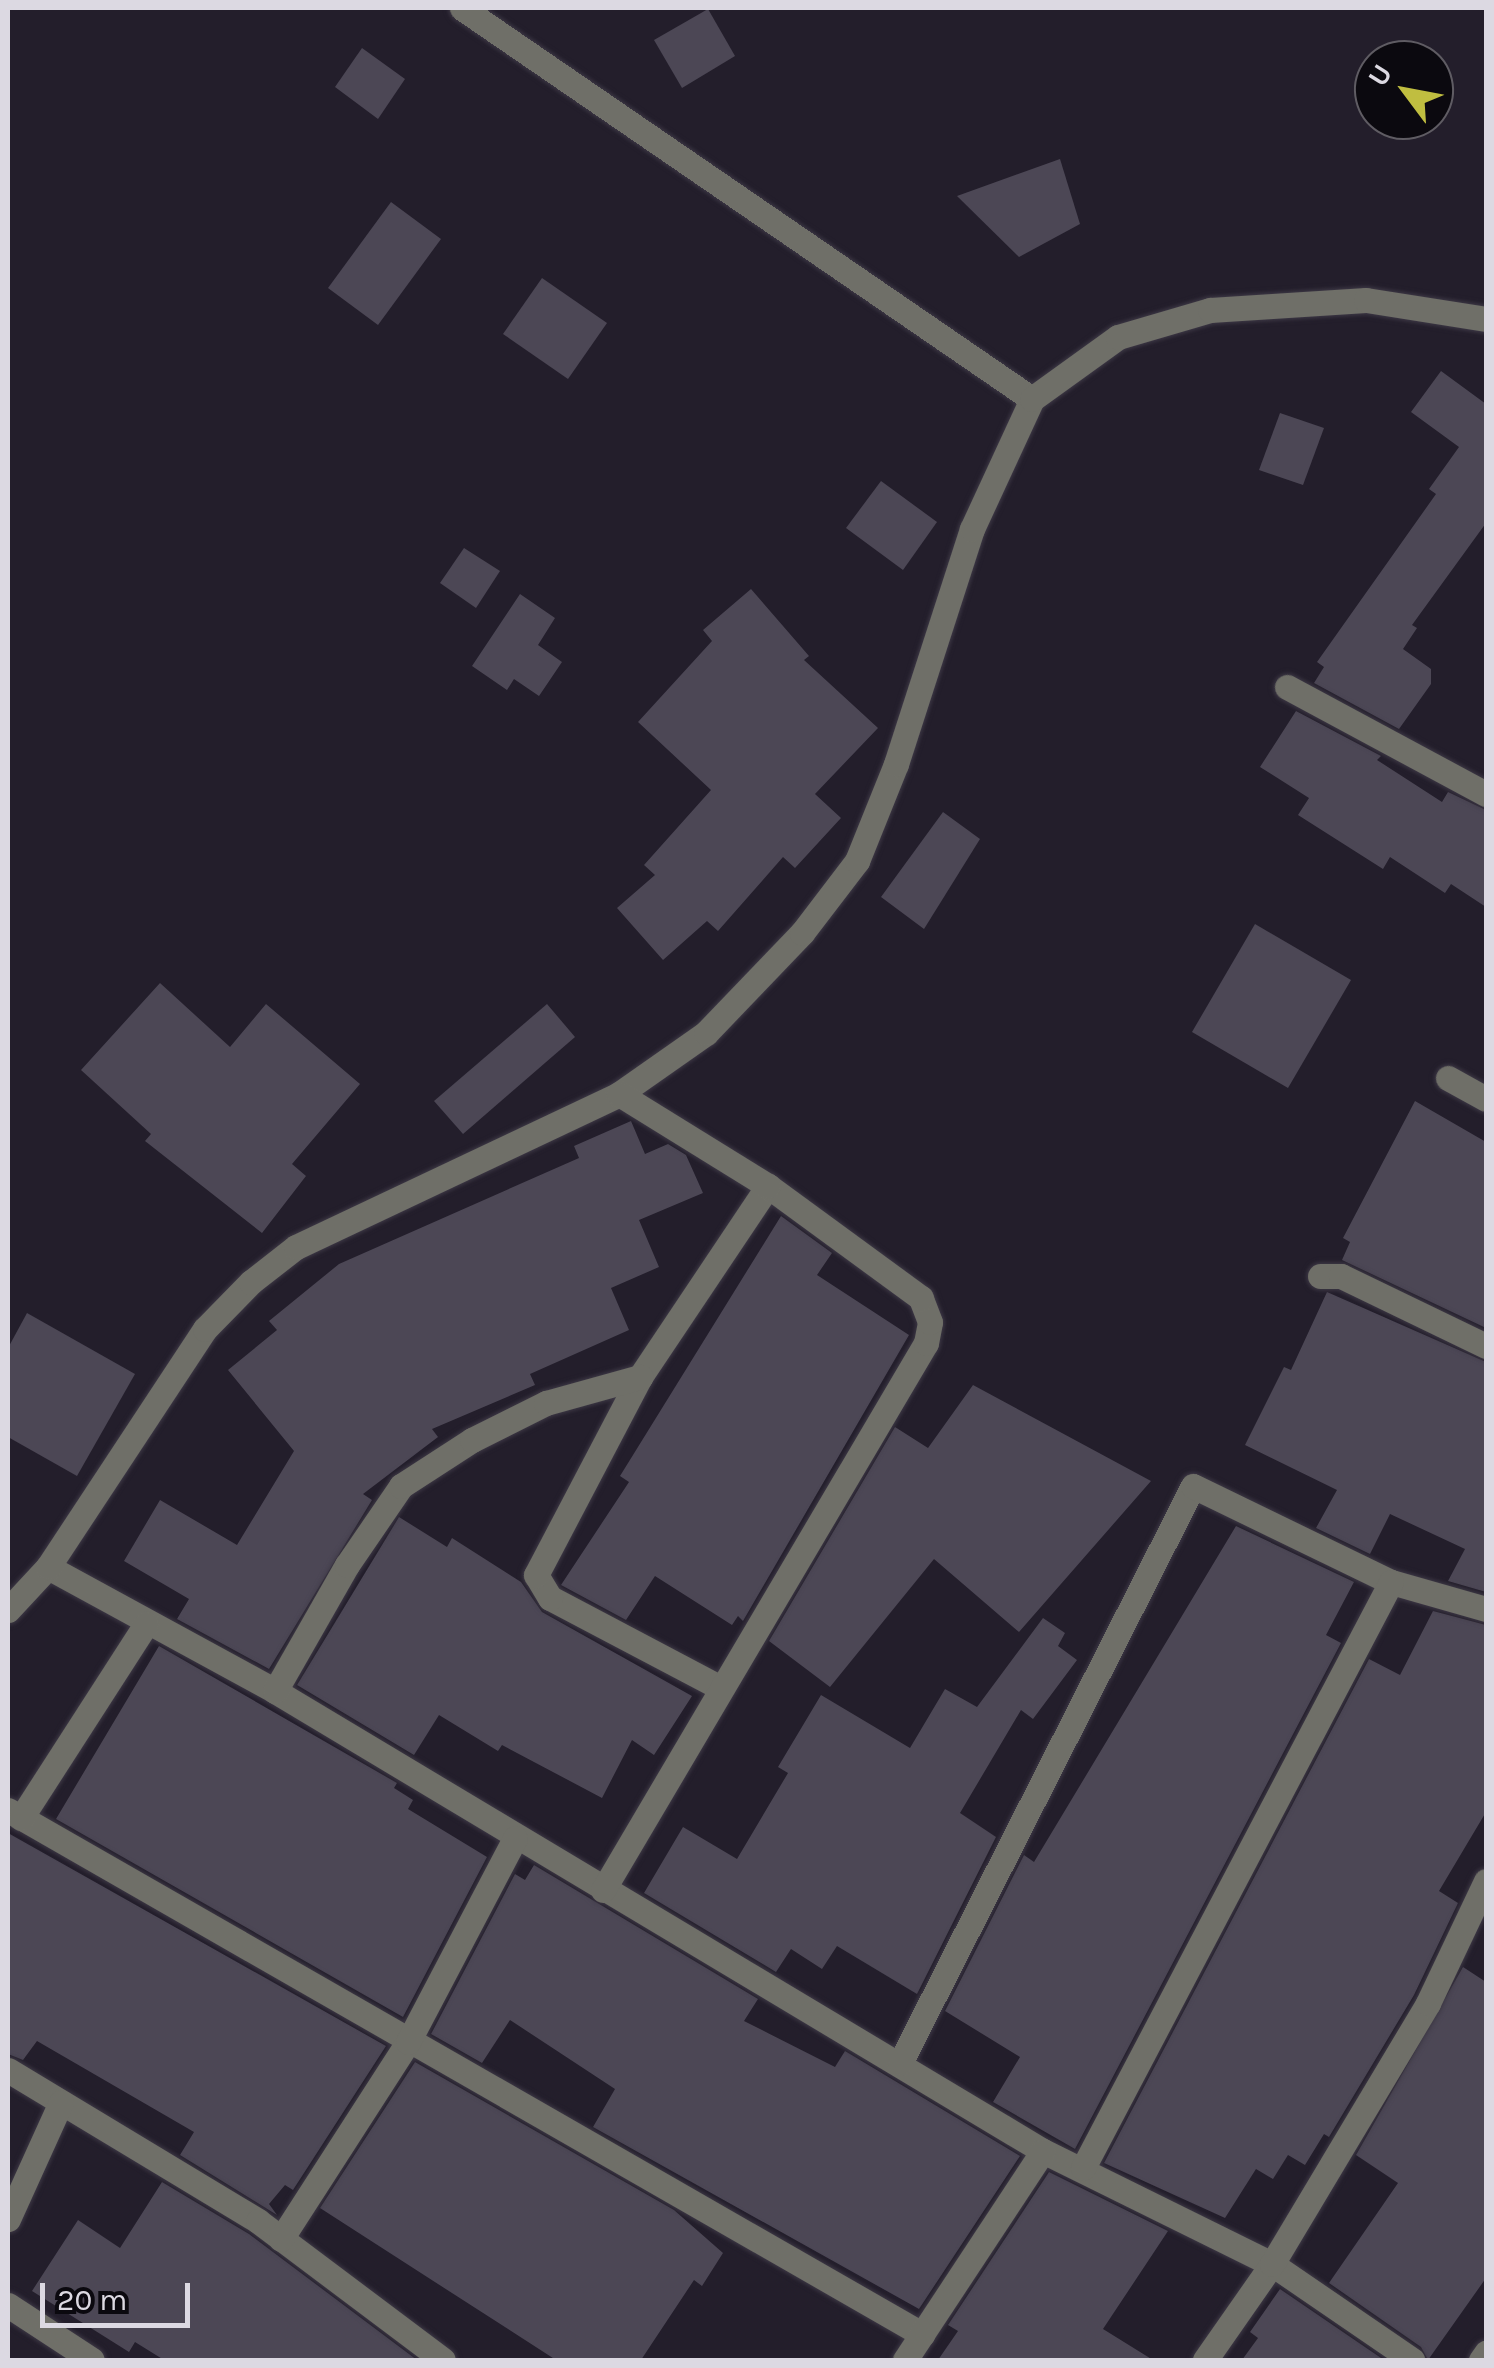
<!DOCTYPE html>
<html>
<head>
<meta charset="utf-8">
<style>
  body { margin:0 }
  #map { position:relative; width:1494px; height:2368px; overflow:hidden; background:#231e2b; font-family:Karla,sans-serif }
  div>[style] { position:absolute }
  .building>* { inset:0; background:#4c4755 }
  .roads { filter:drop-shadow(0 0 2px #3d3845) drop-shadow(0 0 2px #3d3845) }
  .minor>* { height:25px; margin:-12.5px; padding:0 12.5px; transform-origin:12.5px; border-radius:12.5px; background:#6f6f68 }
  span { translate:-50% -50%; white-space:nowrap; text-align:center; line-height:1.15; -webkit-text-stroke:9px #0b090f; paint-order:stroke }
  .frame { position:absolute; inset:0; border:10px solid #dcd9e2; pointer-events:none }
  .north { position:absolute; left:1354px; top:40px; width:100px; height:100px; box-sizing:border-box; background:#0b090f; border:2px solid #5f5c63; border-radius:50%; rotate:302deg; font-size:28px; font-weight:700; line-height:40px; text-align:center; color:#dcd9e2 }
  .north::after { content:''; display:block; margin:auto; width:35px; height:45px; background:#c0be40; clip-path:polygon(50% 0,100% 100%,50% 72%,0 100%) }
  .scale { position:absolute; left:40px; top:2283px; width:150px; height:45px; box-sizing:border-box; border:5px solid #dcd9e2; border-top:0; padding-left:12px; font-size:30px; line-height:35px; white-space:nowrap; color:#dcd9e2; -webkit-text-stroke:8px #0b090f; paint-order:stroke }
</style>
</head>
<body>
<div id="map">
  <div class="building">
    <i style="clip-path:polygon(708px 9px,735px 56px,682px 88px,654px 40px)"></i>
    <i style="clip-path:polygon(362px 48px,405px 79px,378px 119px,335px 87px)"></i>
    <i style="clip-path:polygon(1060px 159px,1080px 224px,1019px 257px,957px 196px)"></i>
    <i style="clip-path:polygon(391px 202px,441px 239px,378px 325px,328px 288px)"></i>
    <i style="clip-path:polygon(542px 278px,607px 323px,568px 379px,503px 334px)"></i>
    <i style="clip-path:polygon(1441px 371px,1486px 404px,1486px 523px,1412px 625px,1417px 628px,1403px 649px,1431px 669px,1431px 684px,1399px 729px,1314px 683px,1324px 667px,1317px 662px,1436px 494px,1429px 489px,1459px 447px,1411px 412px)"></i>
    <i style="clip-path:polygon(1280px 413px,1324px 428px,1303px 485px,1259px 470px)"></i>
    <i style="clip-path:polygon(881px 481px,937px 522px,903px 570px,846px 528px)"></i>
    <i style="clip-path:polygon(464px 548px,500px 571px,476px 608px,440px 583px)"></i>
    <i style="clip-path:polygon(751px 589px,809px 656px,804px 660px,878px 728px,815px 794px,841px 818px,795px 868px,783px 857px,718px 931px,707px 921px,663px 960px,617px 908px,655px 875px,644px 865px,711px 790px,638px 722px,712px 641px,703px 630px)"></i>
    <i style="clip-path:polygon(520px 594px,555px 618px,538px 645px,562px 662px,539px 696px,514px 679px,507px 690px,472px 666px)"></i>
    <i style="clip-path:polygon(1296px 711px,1381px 756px,1377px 760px,1442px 802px,1448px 792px,1486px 810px,1486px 907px,1451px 884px,1445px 893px,1390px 857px,1383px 869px,1298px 815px,1309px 798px,1260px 767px)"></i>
    <i style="clip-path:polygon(943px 812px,980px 839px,924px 929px,881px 897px)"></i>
    <i style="clip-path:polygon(1255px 924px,1351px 980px,1288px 1088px,1192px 1032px)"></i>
    <i style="clip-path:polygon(160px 983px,230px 1047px,266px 1004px,360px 1084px,292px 1164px,306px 1176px,262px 1233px,145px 1141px,151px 1134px,81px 1070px)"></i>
    <i style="clip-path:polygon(547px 1004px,575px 1037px,463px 1134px,434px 1101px)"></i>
    <i style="clip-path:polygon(1415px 1101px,1486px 1142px,1486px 1328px,1342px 1260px,1350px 1242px,1343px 1238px)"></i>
    <i style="clip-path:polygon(631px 1121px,645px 1154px,668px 1144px,686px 1155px,703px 1193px,639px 1220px,659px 1267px,611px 1288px,629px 1330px,530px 1374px,535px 1385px,432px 1429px,438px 1437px,363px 1494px,372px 1500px,269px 1669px,177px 1619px,189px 1599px,124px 1561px,160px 1500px,237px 1545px,294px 1451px,228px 1370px,277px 1330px,269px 1321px,339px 1264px,579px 1158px,574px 1146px)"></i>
    <i style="clip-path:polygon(781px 1216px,832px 1253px,817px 1275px,909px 1335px,743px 1621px,738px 1616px,732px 1625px,655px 1576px,626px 1620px,561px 1585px,629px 1482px,620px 1476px)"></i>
    <i style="clip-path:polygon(1327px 1292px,1486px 1362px,1486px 1592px,1448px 1581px,1465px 1549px,1390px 1514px,1370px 1554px,1316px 1528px,1337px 1490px,1245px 1445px,1284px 1367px,1291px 1370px)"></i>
    <i style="clip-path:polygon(27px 1313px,135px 1374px,77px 1476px,8px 1437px,8px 1348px)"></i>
    <i style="clip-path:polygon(973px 1385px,1151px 1481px,1019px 1632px,934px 1559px,830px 1687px,769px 1641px,895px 1427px,928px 1448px)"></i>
    <i style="clip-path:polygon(399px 1517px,447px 1547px,452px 1538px,521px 1582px,542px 1612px,692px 1696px,654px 1755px,632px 1740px,602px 1798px,502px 1745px,498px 1751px,439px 1715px,414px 1755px,297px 1685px)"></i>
    <i style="clip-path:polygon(1236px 1526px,1354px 1582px,1326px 1635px,1341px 1643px,1075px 2149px,993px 2102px,1020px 2057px,945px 2011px,1024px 1855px,1034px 1862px)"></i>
    <i style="clip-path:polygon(1433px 1611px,1486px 1625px,1486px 1812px,1439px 1891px,1458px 1903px,1414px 1995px,1329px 2137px,1324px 2134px,1305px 2165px,1288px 2155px,1273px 2179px,1256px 2169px,1225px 2218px,1104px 2163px,1369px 1659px,1400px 1675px)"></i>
    <i style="clip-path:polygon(1043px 1618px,1065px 1633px,1058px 1646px,1077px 1660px,1033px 1719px,1021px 1710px,960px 1813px,996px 1837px,917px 1994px,837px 1946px,822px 1969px,791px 1949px,776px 1972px,644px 1893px,683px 1827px,737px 1859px,788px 1773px,778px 1767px,821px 1695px,910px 1748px,945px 1689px,977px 1707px)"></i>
    <i style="clip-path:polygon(159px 1646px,397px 1783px,394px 1788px,413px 1800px,408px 1809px,487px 1857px,403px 2017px,56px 1819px)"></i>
    <i style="clip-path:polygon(8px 1833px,386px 2046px,293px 2190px,285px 2185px,269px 2204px,277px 2215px,180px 2155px,194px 2132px,37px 2041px,23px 2060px,8px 2054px)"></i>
    <i style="clip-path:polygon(534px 1865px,758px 1999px,744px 2021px,835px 2067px,845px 2051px,1020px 2156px,919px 2309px,593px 2127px,615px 2089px,510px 2020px,482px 2063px,431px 2034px,515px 1874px,525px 1880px)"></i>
    <i style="clip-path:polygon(1463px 1967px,1486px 1982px,1486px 2278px,1428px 2360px,1421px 2347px,1329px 2283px,1398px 2183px,1356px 2155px)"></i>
    <i style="clip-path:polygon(415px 2062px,674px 2210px,723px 2253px,702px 2286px,694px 2280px,641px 2360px,556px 2360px,320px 2208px)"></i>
    <i style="clip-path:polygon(1049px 2172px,1168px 2231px,1103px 2329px,1153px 2360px,938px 2360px,958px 2331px,948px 2325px)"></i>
    <i style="clip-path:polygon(162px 2182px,249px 2234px,417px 2360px,164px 2360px,135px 2342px,129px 2352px,32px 2291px,78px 2220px,120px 2248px)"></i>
    <i style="clip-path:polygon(1280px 2289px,1384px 2360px,1242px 2360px,1258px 2338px,1250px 2332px)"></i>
  </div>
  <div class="roads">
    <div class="minor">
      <i style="left:462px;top:8px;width:691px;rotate:34.45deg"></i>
      <i style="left:1287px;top:687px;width:226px;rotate:28.3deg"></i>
      <i style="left:1448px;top:1078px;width:43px;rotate:28.9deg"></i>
      <i style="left:1320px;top:1276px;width:21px"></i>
      <i style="left:1341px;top:1276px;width:161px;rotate:25.8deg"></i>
      <i style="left:48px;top:1567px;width:259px;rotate:28.6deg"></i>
      <i style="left:275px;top:1691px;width:895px;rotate:30.92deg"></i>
      <i style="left:1043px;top:2151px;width:255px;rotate:26.3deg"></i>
      <i style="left:1272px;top:2264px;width:170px;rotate:34.4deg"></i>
      <i style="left:1391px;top:1582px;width:99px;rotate:15.9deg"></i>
      <i style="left:8px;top:1610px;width:59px;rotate:-47.1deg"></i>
      <i style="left:48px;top:1567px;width:285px;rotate:-56.6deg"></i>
      <i style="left:205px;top:1329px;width:66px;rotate:-45.6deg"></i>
      <i style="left:251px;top:1282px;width:57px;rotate:-37.9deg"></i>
      <i style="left:296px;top:1247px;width:357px;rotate:-25.3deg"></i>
      <i style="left:619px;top:1094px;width:106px;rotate:-35deg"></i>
      <i style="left:706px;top:1033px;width:139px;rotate:-46.2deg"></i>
      <i style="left:802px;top:933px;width:91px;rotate:-52.6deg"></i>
      <i style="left:857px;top:861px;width:105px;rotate:-68.1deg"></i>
      <i style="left:896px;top:764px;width:247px;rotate:-72.1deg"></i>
      <i style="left:972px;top:529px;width:143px;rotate:-65.2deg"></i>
      <i style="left:1032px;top:399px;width:106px;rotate:-35.8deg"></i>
      <i style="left:1118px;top:337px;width:96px;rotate:-16.4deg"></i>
      <i style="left:1210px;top:310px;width:156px;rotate:-3.7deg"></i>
      <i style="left:1366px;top:300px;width:121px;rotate:9deg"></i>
      <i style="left:719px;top:1687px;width:191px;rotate:-152.2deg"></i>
      <i style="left:550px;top:1598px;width:27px;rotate:-121deg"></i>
      <i style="left:536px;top:1575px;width:224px;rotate:-62.3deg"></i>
      <i style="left:640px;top:1377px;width:230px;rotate:-56.2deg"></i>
      <i style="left:275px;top:1691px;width:145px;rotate:-60.3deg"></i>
      <i style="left:347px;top:1565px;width:96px;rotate:-55.6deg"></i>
      <i style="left:401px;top:1486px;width:85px;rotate:-32.9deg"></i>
      <i style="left:472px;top:1440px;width:83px;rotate:-26.6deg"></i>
      <i style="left:546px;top:1403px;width:98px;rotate:-15.5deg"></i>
      <i style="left:8px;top:1810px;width:1054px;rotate:29.83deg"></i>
      <i style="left:21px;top:1818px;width:231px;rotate:-57.2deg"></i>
      <i style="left:603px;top:1890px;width:635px;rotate:-59.44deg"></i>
      <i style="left:926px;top:1343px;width:21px;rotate:-79deg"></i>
      <i style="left:930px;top:1322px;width:26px;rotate:-111deg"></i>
      <i style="left:921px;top:1298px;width:190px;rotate:-143.8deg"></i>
      <i style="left:768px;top:1186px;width:175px;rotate:-148.3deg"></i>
      <i style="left:900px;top:2063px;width:647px;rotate:-63.08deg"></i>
      <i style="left:1193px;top:1486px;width:220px;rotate:25.9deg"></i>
      <i style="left:1391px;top:1582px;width:662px;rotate:117.73deg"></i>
      <i style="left:8px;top:2070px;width:292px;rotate:31.1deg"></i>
      <i style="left:258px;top:2221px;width:231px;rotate:36.9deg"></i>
      <i style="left:8px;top:2219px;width:128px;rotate:-65.6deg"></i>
      <i style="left:281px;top:2239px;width:234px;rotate:-57.2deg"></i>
      <i style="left:408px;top:2042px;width:230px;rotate:-62.3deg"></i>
      <i style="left:8px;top:2305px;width:100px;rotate:33.2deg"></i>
      <i style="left:905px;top:2360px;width:250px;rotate:-56.6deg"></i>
      <i style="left:1205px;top:2360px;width:117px;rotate:-55.1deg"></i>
      <i style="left:1272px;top:2264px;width:304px;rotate:-59.1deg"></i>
      <i style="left:1428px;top:2003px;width:135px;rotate:-64.6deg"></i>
      <i style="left:1481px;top:2360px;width:9px;rotate:-54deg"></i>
    </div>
  </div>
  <div class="frame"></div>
  <div class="north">U</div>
  <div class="scale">20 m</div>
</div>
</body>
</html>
